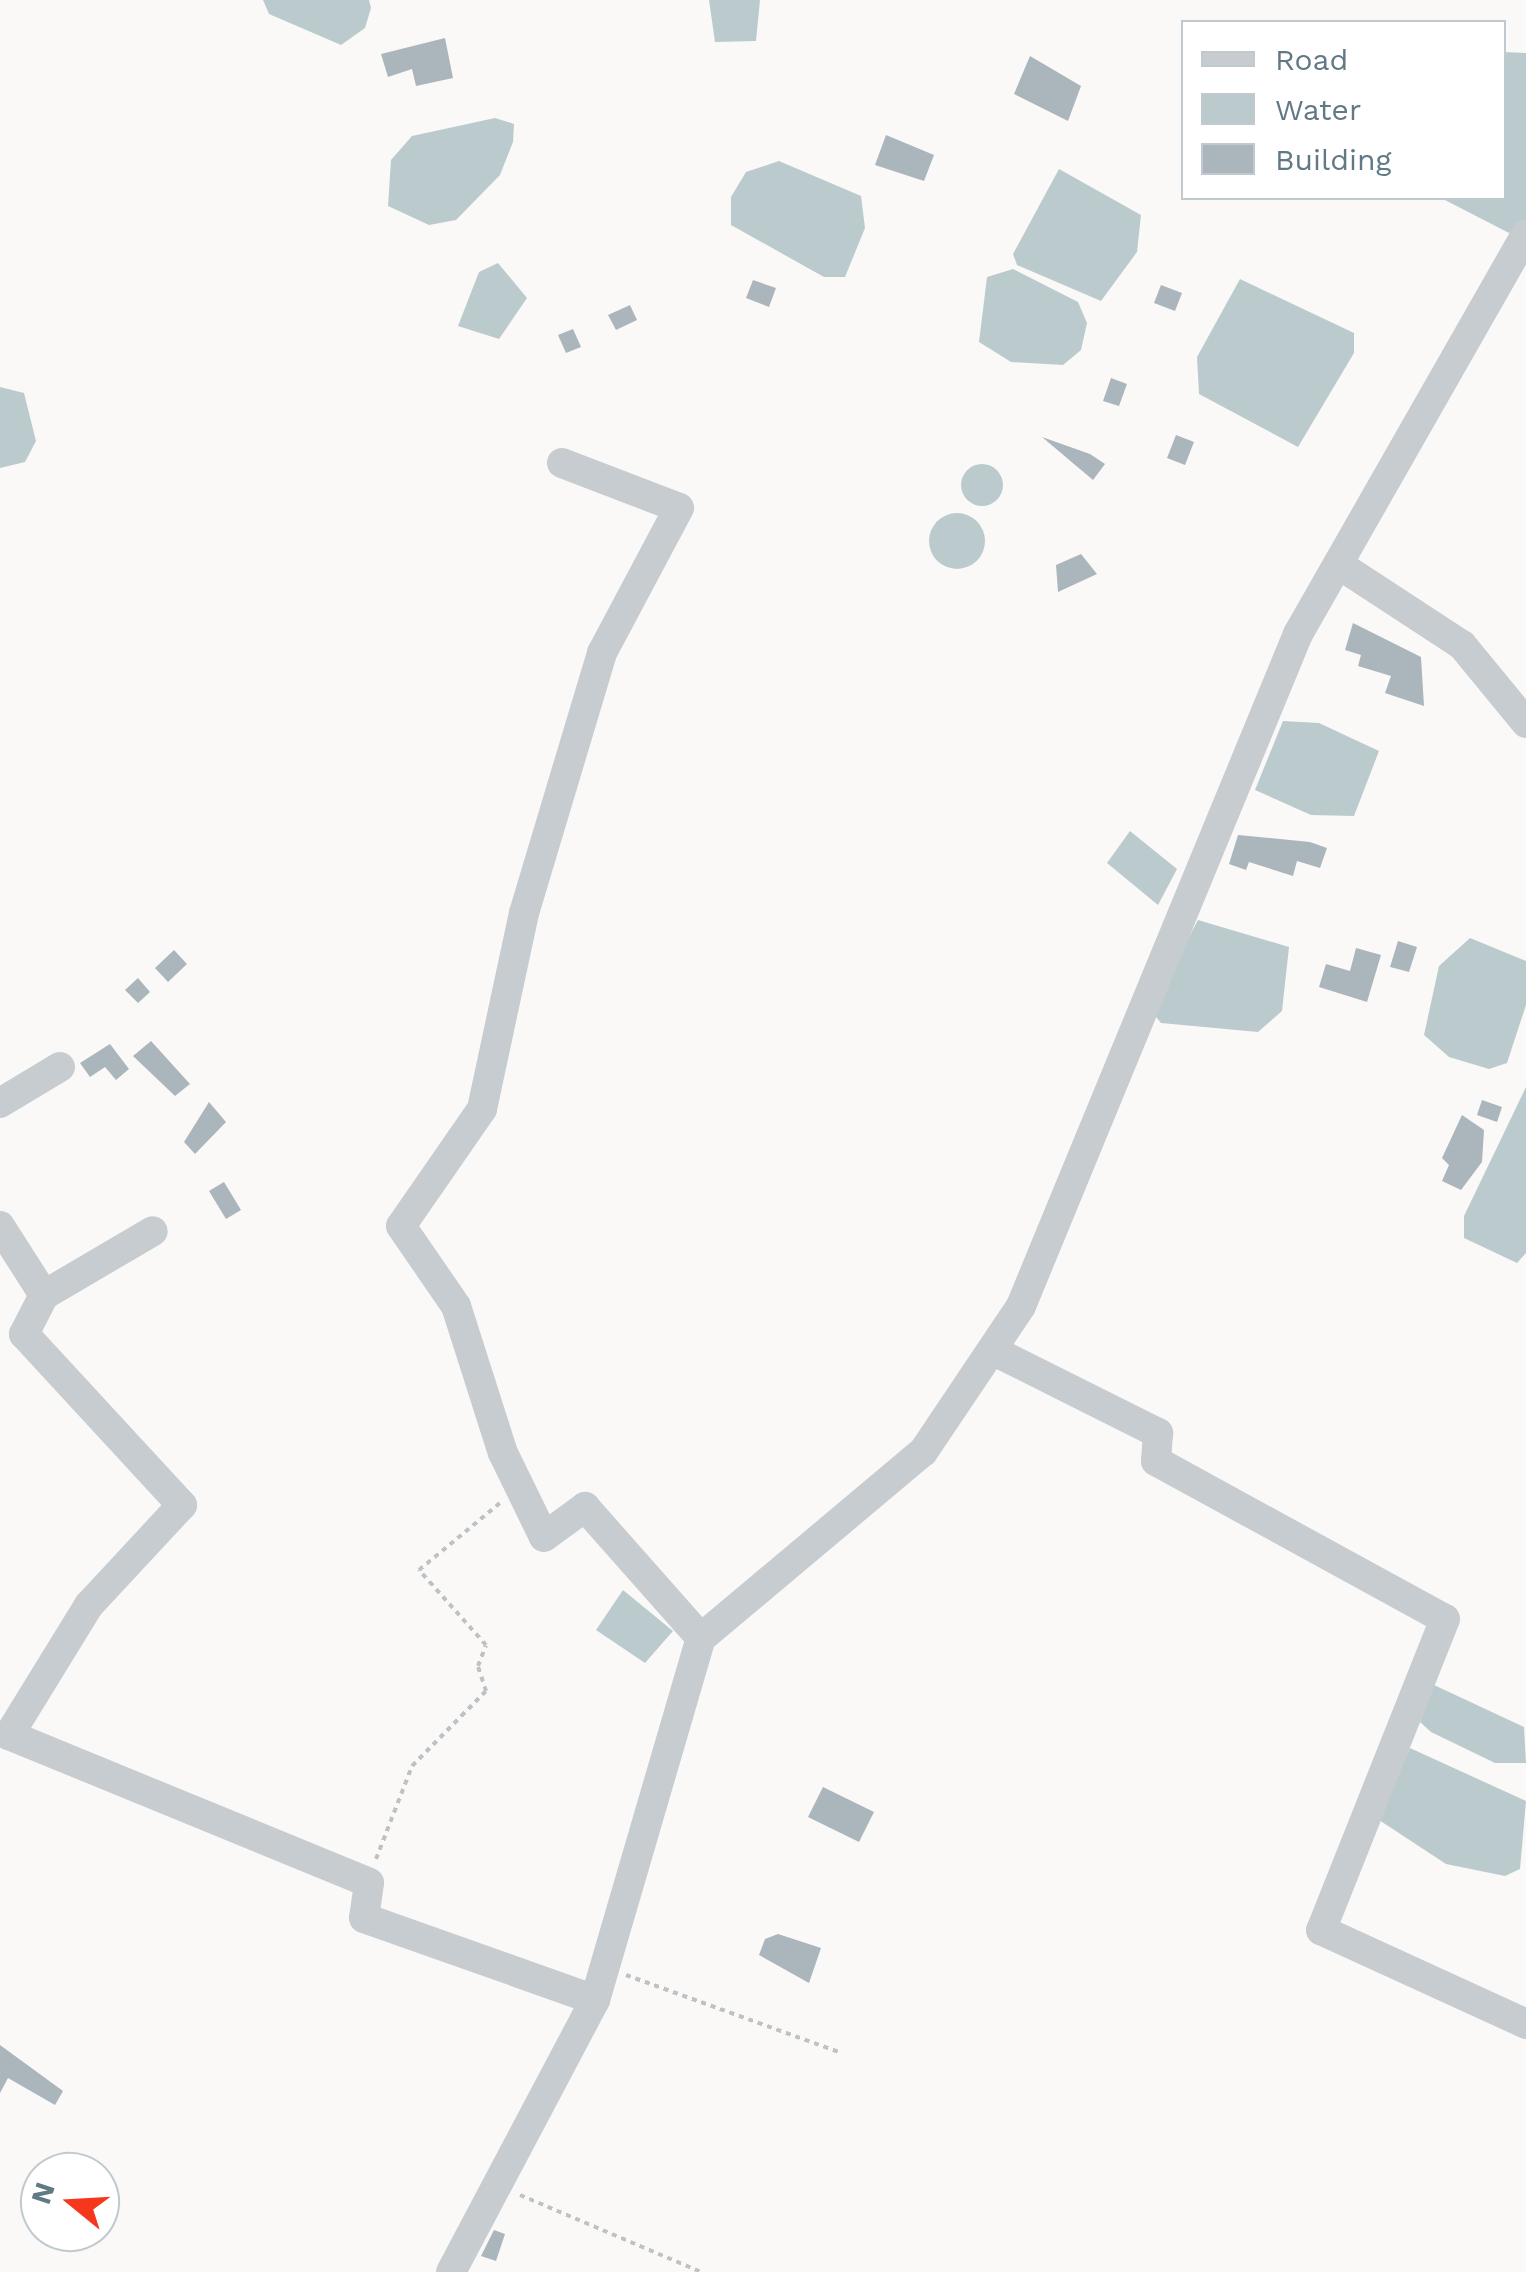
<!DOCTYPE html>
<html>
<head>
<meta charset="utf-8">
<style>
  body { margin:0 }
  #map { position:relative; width:1526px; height:2272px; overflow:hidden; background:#faf9f7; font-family:"Work Sans",sans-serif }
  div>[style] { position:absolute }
  .water>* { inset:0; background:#bbcbcd }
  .round { border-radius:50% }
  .building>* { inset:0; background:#abb6bc }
  .path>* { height:4px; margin-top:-2px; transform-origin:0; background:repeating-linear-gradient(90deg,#bec2c4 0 5px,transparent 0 10px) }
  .minor>* { height:30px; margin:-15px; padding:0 15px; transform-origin:15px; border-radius:15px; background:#c6cccf }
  span { translate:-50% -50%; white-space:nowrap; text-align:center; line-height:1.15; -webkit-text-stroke:10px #fff; paint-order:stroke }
  .legend { position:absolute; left:1181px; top:20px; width:325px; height:180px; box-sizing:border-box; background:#fff; border:2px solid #c0c9ce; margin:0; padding:12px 18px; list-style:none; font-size:30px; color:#617985 }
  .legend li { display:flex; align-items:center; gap:20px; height:50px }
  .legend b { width:50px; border:2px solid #c0c9ce }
  .north { position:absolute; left:20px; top:2152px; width:100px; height:100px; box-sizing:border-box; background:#fff; border:2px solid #c0c9ce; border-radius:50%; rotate:288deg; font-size:28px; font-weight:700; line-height:40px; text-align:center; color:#617985 }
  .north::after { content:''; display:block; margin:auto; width:35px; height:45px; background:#f5381c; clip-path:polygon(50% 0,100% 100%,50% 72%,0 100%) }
</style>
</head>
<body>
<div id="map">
  <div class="water">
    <i style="clip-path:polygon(263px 0,369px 0,371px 8px,365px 28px,341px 45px,269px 14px)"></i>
    <i style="clip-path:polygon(709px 0,760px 0,756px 41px,715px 42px)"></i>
    <i style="clip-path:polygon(1504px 52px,1526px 53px,1526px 226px,1513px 235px,1441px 198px,1504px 198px)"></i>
    <i style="clip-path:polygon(495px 118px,514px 124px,513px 142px,500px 175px,456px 220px,429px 225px,388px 206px,391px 160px,412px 136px)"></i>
    <i style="clip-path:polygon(779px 161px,861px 196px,865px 228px,845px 277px,824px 277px,731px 225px,731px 197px,746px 172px)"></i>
    <i style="clip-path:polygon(1059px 169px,1141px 215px,1137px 252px,1101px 301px,1017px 265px,1013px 254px)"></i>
    <i style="clip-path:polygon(498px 263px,527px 298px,499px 339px,458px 326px,479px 272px)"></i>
    <i style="clip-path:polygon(1013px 269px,1078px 302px,1087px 323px,1081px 350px,1063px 365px,1011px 362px,979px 342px,987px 277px)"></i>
    <i style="clip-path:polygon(1240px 279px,1354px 333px,1354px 353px,1298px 447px,1199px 394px,1197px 357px)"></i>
    <i style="clip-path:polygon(0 387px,24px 393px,36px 441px,25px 462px,0 468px)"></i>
    <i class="round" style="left:961px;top:464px;width:42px;height:42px"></i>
    <i class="round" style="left:929px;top:513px;width:56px;height:56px"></i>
    <i style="clip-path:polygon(1283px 721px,1319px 723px,1379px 751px,1354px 816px,1311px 815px,1255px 790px)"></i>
    <i style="clip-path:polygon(1130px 831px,1177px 869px,1158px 905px,1107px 863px)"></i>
    <i style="clip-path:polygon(1198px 920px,1289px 947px,1282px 1011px,1258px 1032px,1161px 1023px,1150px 1010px)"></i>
    <i style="clip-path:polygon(1470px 938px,1526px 961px,1526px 1005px,1507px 1063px,1489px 1069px,1449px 1057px,1424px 1035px,1439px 966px)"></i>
    <i style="clip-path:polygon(1526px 1087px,1526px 1253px,1517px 1263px,1464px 1238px,1464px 1216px)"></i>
    <i style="clip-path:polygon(623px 1590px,673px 1631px,645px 1663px,596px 1630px)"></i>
    <i style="clip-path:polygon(1434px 1685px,1524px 1727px,1526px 1763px,1495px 1763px,1431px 1732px,1420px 1722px)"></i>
    <i style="clip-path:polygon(1410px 1748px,1526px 1801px,1520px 1869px,1505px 1876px,1446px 1864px,1376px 1818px)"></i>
  </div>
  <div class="building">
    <i style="clip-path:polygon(445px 38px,453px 78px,416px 86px,412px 69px,388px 77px,381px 54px)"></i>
    <i style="clip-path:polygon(1030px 56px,1081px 86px,1068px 121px,1014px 94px)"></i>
    <i style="clip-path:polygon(886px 135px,934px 155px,924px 181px,875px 165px)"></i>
    <i style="clip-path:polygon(753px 280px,776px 288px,769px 307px,746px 298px)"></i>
    <i style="clip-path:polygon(1161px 285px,1182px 293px,1175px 311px,1154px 303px)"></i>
    <i style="clip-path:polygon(630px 305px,637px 320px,616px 330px,608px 315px)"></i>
    <i style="clip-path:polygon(573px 329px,581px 347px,566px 353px,558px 335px)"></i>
    <i style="clip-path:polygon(1111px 378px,1127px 384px,1119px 406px,1103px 401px)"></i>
    <i style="clip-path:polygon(1176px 435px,1194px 442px,1185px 465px,1167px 458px)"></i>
    <i style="clip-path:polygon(1042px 437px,1090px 454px,1105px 464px,1093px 480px)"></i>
    <i style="clip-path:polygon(1081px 554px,1097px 574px,1058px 592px,1056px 565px)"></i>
    <i style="clip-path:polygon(1353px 623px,1421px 657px,1424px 706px,1385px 693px,1391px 676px,1358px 666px,1361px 655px,1345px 650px)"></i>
    <i style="clip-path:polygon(1238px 835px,1310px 842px,1327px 848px,1320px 868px,1297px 861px,1293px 876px,1249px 862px,1246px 870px,1229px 864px)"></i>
    <i style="clip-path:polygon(1398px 941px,1417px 947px,1409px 972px,1390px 967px)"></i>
    <i style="clip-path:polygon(1356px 948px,1381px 955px,1367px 1002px,1319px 987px,1326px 964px,1350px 971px)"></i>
    <i style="clip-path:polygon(174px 950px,187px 964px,168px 982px,155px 968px)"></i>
    <i style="clip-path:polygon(138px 978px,150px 992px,138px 1003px,125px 990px)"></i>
    <i style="clip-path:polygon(151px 1041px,190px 1084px,175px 1096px,133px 1056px)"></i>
    <i style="clip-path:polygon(110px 1044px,129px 1069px,116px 1080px,105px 1067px,90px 1077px,80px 1063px)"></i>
    <i style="clip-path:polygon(1482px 1100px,1502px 1107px,1497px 1122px,1477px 1115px)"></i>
    <i style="clip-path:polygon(209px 1102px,226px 1122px,195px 1154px,184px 1142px)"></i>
    <i style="clip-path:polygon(1462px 1115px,1484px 1130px,1482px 1162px,1461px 1190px,1442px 1181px,1449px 1165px,1442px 1158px)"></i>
    <i style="clip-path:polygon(224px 1182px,241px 1210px,226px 1219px,209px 1191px)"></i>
    <i style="clip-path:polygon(823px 1787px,874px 1812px,859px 1842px,808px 1817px)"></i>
    <i style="clip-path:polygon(778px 1934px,821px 1948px,809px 1983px,759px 1955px,765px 1939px)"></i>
    <i style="clip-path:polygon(0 2045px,63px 2091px,55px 2105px,8px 2078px,0 2093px)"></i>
    <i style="clip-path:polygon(494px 2230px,505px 2234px,496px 2261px,481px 2256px)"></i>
  </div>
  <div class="path">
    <i style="left:376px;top:1859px;width:100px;rotate:-68.8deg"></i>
    <i style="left:412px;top:1766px;width:105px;rotate:-45.4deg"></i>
    <i style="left:486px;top:1691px;width:26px;rotate:-108deg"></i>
    <i style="left:478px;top:1666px;width:22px;rotate:-69deg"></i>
    <i style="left:486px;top:1645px;width:101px;rotate:-131.8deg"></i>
    <i style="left:419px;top:1570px;width:105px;rotate:-39.6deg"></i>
    <i style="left:626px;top:1975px;width:229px;rotate:19.9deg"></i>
    <i style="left:520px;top:2195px;width:197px;rotate:23deg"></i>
  </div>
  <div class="minor">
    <i style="left:562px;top:463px;width:125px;rotate:21deg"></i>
    <i style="left:679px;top:508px;width:164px;rotate:118deg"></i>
    <i style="left:602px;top:653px;width:271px;rotate:106.7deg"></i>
    <i style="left:524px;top:913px;width:200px;rotate:102.1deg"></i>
    <i style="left:482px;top:1109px;width:142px;rotate:124.7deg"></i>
    <i style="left:401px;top:1226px;width:97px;rotate:55.5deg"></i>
    <i style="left:456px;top:1306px;width:154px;rotate:72.3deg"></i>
    <i style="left:503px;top:1453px;width:93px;rotate:64deg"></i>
    <i style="left:544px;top:1537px;width:51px;rotate:-36.2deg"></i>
    <i style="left:585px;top:1507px;width:175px;rotate:48.5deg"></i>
    <i style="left:1338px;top:564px;width:148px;rotate:33.2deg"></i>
    <i style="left:1462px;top:645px;width:101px;rotate:50.6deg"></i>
    <i style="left:0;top:1103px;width:70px;rotate:-31deg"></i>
    <i style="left:0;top:1226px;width:82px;rotate:57.5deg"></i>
    <i style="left:44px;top:1295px;width:44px;rotate:117.1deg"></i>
    <i style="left:24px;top:1334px;width:233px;rotate:47.3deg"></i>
    <i style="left:182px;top:1505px;width:137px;rotate:132.9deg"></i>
    <i style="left:89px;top:1605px;width:153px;rotate:121.6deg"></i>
    <i style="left:9px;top:1735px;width:389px;rotate:22.3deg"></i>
    <i style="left:369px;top:1883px;width:35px;rotate:98deg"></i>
    <i style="left:364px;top:1918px;width:245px;rotate:19.5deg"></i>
    <i style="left:44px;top:1295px;width:126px;rotate:-30.4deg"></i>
    <i style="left:992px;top:1350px;width:186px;rotate:26.6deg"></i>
    <i style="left:1158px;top:1433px;width:28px;rotate:94deg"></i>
    <i style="left:1156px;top:1461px;width:329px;rotate:28.7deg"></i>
    <i style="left:1445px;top:1619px;width:335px;rotate:111.7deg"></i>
    <i style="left:1321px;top:1930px;width:226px;rotate:24.6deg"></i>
    <i style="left:451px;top:2272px;width:308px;rotate:-62.1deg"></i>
    <i style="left:595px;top:2000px;width:377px;rotate:-73.7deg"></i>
    <i style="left:701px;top:1638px;width:290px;rotate:-40deg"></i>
    <i style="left:923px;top:1452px;width:176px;rotate:-56.1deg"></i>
    <i style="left:1021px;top:1306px;width:727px;rotate:-67.6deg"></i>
    <i style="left:1298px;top:634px;width:460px;rotate:-60.3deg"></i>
  </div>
  <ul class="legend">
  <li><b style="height:12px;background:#c6cccf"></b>Road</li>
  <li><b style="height:28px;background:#bbcbcd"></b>Water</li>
  <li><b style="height:28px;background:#abb6bc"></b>Building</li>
  </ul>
  <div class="north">N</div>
</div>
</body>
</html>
